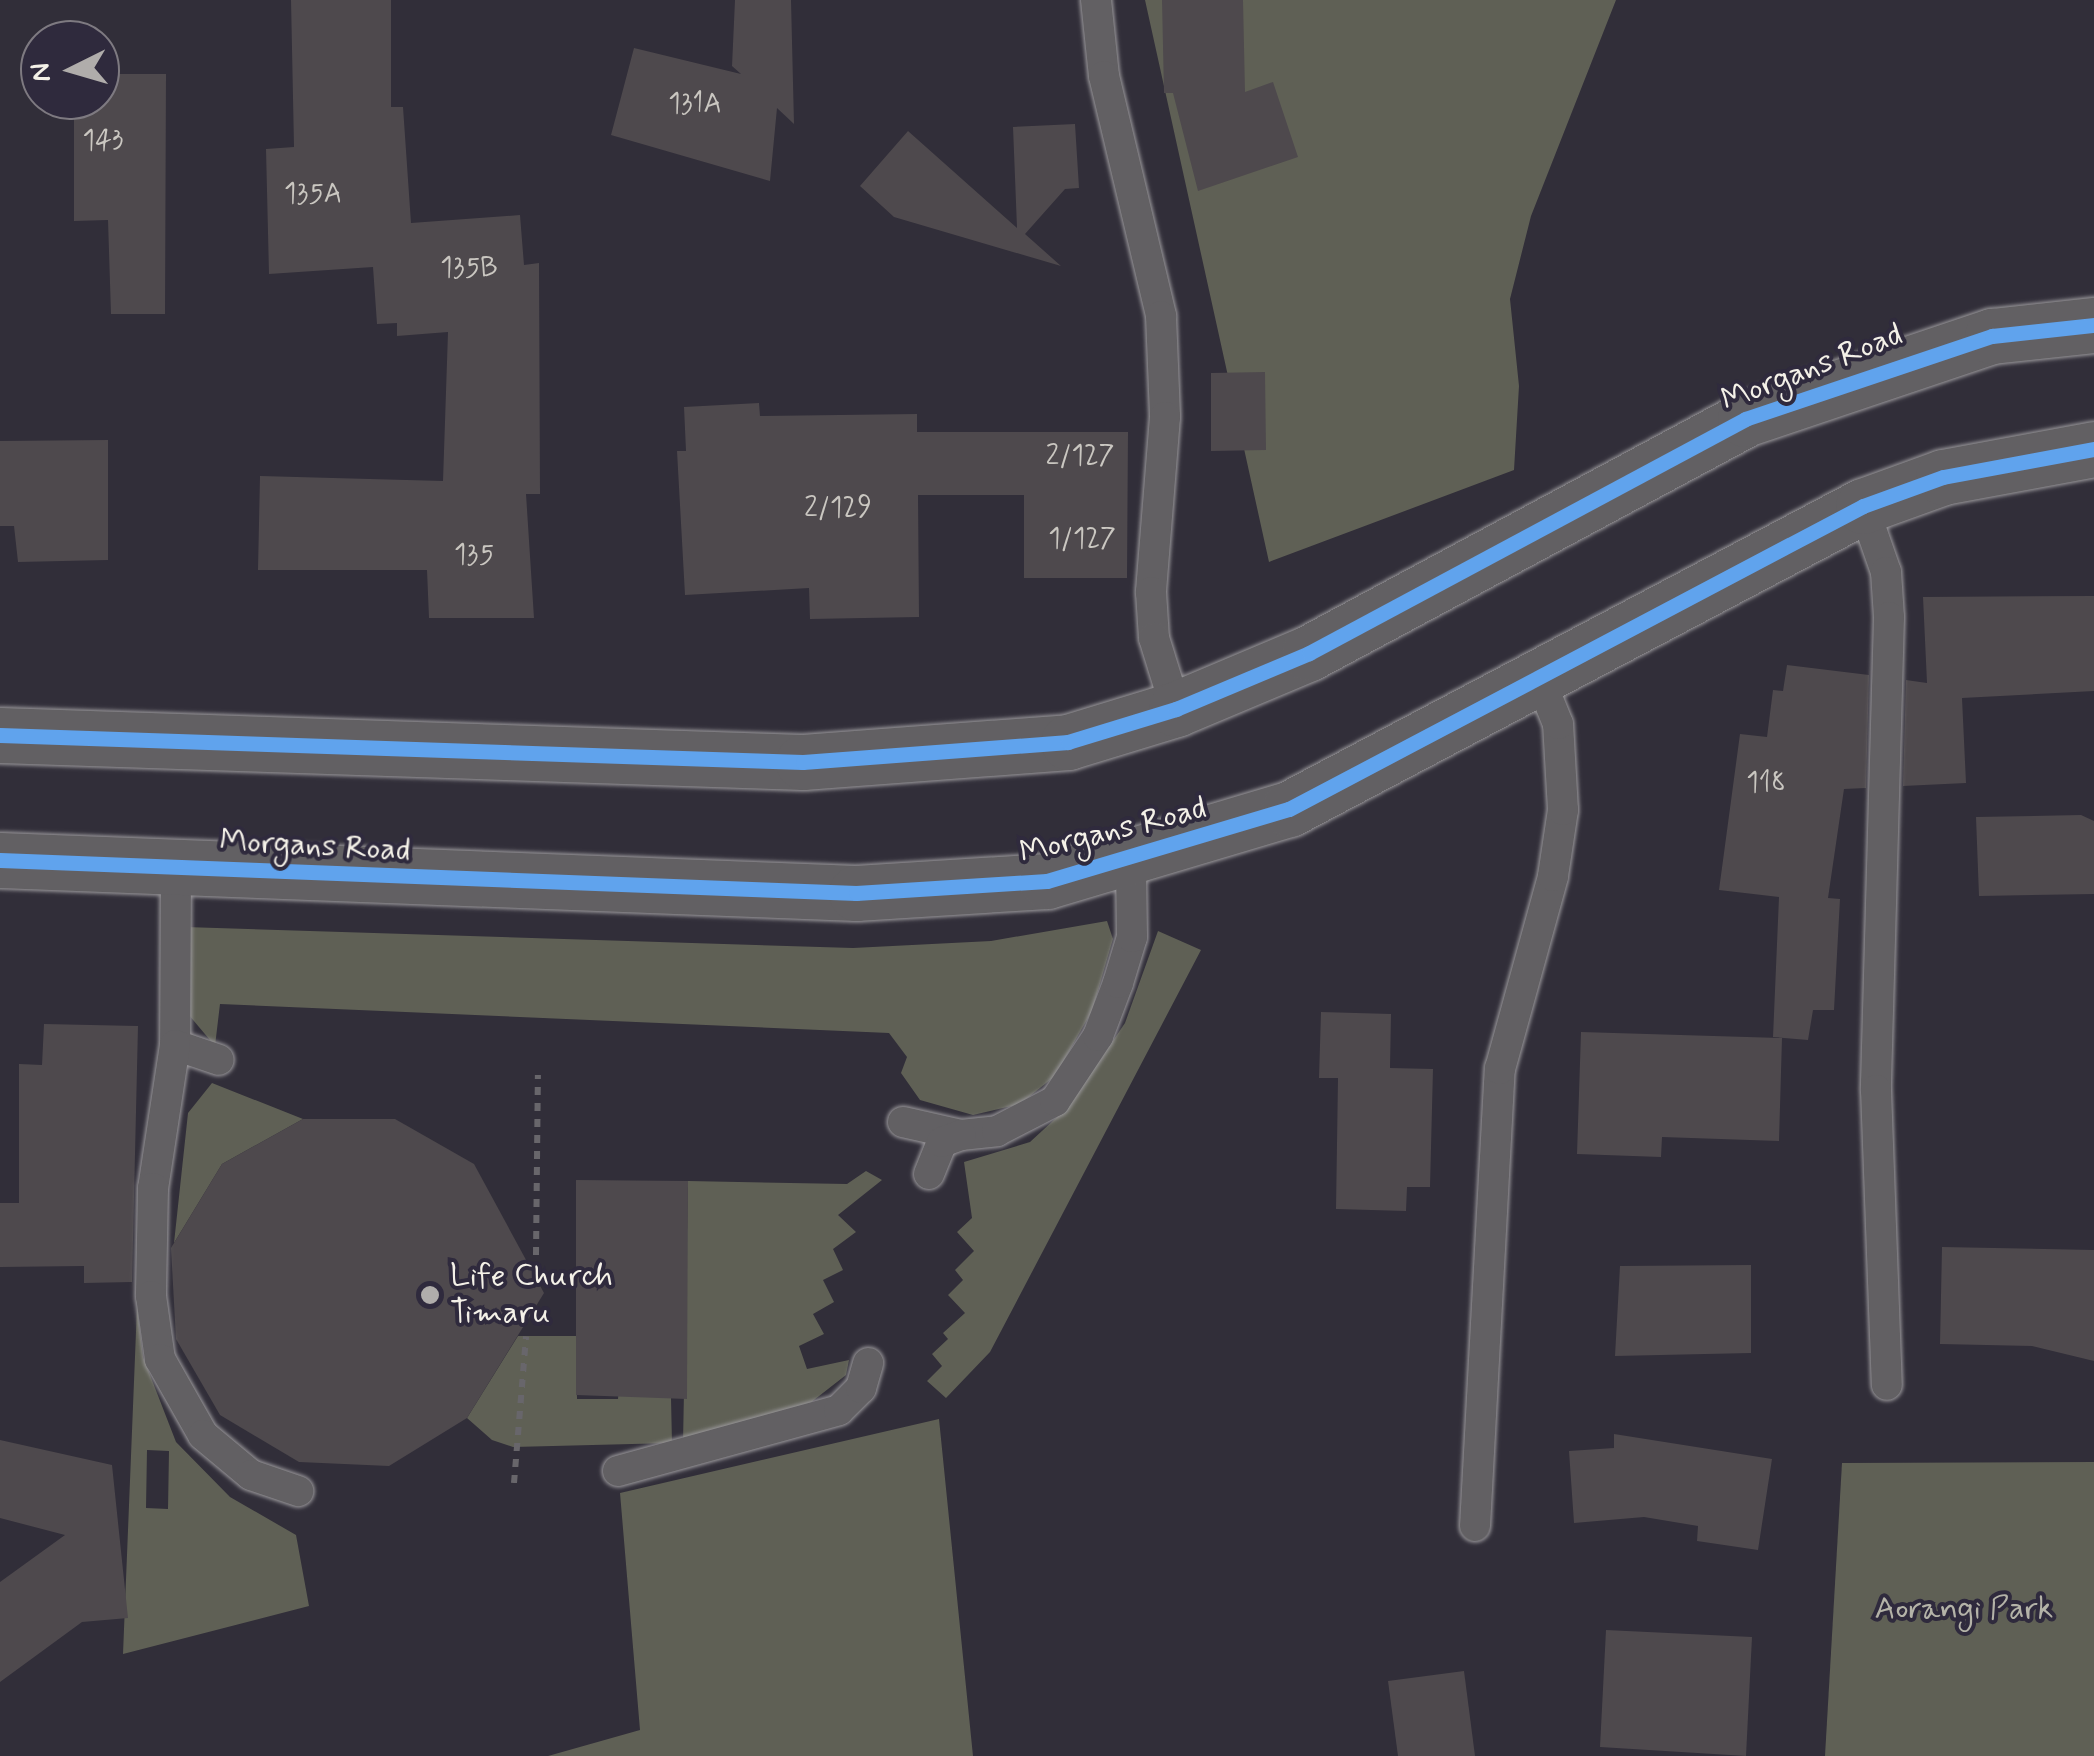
<!DOCTYPE html>
<html>
<head>
<meta charset="utf-8">
<style>
  body { margin:0 }
  #map { position:relative; width:2094px; height:1756px; overflow:hidden; background:#312e39; font-family:Mynerve,sans-serif }
  div>[style] { position:absolute }
  .green>* { inset:0; background:#5f6055 }
  .building>* { inset:0; background:#4e494d }
  .path>* { height:6px; margin-top:-3px; transform-origin:0; background:repeating-linear-gradient(90deg,#68666b 0 8px,transparent 0 16px) }
  .roads { filter:drop-shadow(0 0 2px #9a989b) drop-shadow(0 0 2px #9a989b) }
  .service>* { height:30px; margin:-15px; padding:0 15px; transform-origin:15px; border-radius:15px; background:#626063 }
  .tertiary>* { height:55px; margin:-27.5px; padding:0 27.5px; transform-origin:27.5px; border-radius:27.5px; background:#626063 }
  .cycleway>* { height:15px; margin:-7.5px; padding:0 7.5px; transform-origin:7.5px; border-radius:7.5px; background:#60a3ed }
  .dots>* { width:28px; height:28px; translate:-50% -50%; box-sizing:border-box; border:5px solid #2f2a3d; border-radius:50% }
  span { translate:-50% -50%; white-space:nowrap; text-align:center; line-height:1.15; -webkit-text-stroke:8px #2f2a3d; paint-order:stroke }
  .number-label { font-size:28px; color:#cac7c1 }
  .number-label span { -webkit-text-stroke-width:0 }
  .street-label { font-size:32px; color:#f4f1e8 }
  .poi-label { font-size:32px; color:#f4f1e8 }
  .left { translate:0 -50%; text-align:left }
  .park-label { font-size:32px; color:#b4b3a8 }
  .north { position:absolute; left:20px; top:20px; width:100px; height:100px; box-sizing:border-box; background:#2f2a3d; border:2px solid #7e7a81; border-radius:50%; rotate:265deg; font-size:28px; font-weight:700; line-height:40px; text-align:center; color:#f4f1e8 }
  .north::after { content:''; display:block; margin:auto; width:35px; height:45px; background:#b0adab; clip-path:polygon(50% 0,100% 100%,50% 72%,0 100%) }
</style>
</head>
<body>
<div id="map">
  <div class="green">
    <i style="clip-path:polygon(1145px 0,1616px 0,1531px 216px,1510px 299px,1519px 386px,1514px 470px,1269px 562px)"></i>
    <i style="clip-path:polygon(1107px 921px,1113px 939px,1092px 1011px,1055px 1076px,1020px 1104px,973px 1115px,920px 1100px,901px 1073px,907px 1057px,889px 1033px,220px 1004px,215px 1046px,188px 1014px,185px 927px,853px 948px,991px 941px)"></i>
    <i style="clip-path:polygon(1158px 931px,1201px 950px,990px 1352px,946px 1398px,927px 1381px,942px 1366px,932px 1354px,948px 1339px,943px 1333px,965px 1313px,948px 1295px,963px 1280px,955px 1270px,974px 1251px,957px 1232px,972px 1218px,964px 1162px,1030px 1142px,1068px 1107px,1125px 1023px)"></i>
    <i style="clip-path:polygon(212px 1083px,303px 1119px,222px 1164px,174px 1243px,188px 1113px)"></i>
    <i style="clip-path:polygon(866px 1171px,882px 1180px,838px 1215px,856px 1232px,833px 1249px,843px 1270px,823px 1280px,834px 1302px,813px 1314px,824px 1334px,799px 1346px,807px 1369px,849px 1360px,846px 1375px,796px 1414px,683px 1443px,688px 1181px,847px 1184px)"></i>
    <i style="clip-path:polygon(evenodd,137px 1307px,143px 1357px,176px 1442px,230px 1497px,296px 1535px,309px 1606px,123px 1654px,137px 1307px,147px 1450px,169px 1451px,168px 1509px,146px 1508px,147px 1450px)"></i>
    <i style="clip-path:polygon(518px 1336px,576px 1336px,577px 1399px,618px 1399px,619px 1387px,671px 1398px,672px 1443px,513px 1447px,492px 1440px,467px 1418px)"></i>
    <i style="clip-path:polygon(939px 1419px,973px 1756px,548px 1756px,640px 1730px,620px 1493px)"></i>
    <i style="clip-path:polygon(2094px 1462px,2094px 1756px,1825px 1756px,1842px 1463px)"></i>
  </div>
  <div class="building">
    <i style="clip-path:polygon(291px 0,391px 0,391px 107px,403px 107px,411px 223px,520px 215px,524px 265px,539px 263px,540px 494px,526px 494px,534px 618px,429px 618px,427px 570px,258px 570px,260px 476px,443px 481px,448px 332px,397px 336px,397px 323px,377px 324px,373px 267px,269px 274px,266px 149px,294px 147px)"></i>
    <i style="clip-path:polygon(735px 0,791px 0,794px 124px,777px 108px,770px 181px,611px 135px,634px 48px,741px 74px,732px 66px)"></i>
    <i style="clip-path:polygon(1162px 0,1243px 0,1245px 92px,1273px 82px,1298px 157px,1198px 191px,1173px 93px,1164px 93px)"></i>
    <i style="clip-path:polygon(100px 74px,166px 74px,165px 314px,111px 314px,108px 220px,74px 221px,74px 100px,100px 100px)"></i>
    <i style="clip-path:polygon(1075px 124px,1079px 188px,1065px 189px,1025px 234px,1061px 266px,894px 217px,860px 186px,908px 131px,1017px 228px,1013px 127px)"></i>
    <i style="clip-path:polygon(1265px 372px,1266px 450px,1211px 451px,1211px 373px)"></i>
    <i style="clip-path:polygon(759px 403px,760px 416px,917px 414px,917px 432px,1128px 432px,1127px 578px,1024px 578px,1024px 495px,918px 495px,919px 617px,810px 619px,809px 588px,685px 595px,677px 451px,686px 451px,684px 407px)"></i>
    <i style="clip-path:polygon(108px 440px,108px 560px,18px 562px,14px 526px,0 526px,0 441px)"></i>
    <i style="clip-path:polygon(2094px 596px,2094px 691px,1962px 698px,1966px 783px,1903px 786px,1906px 680px,1927px 683px,1923px 597px)"></i>
    <i style="clip-path:polygon(1787px 665px,1869px 675px,1866px 788px,1844px 789px,1828px 898px,1840px 899px,1834px 1010px,1813px 1010px,1808px 1040px,1773px 1037px,1779px 897px,1719px 890px,1740px 734px,1767px 737px,1773px 690px,1783px 691px)"></i>
    <i style="clip-path:polygon(2081px 815px,2094px 821px,2094px 894px,1979px 896px,1976px 817px)"></i>
    <i style="clip-path:polygon(1321px 1012px,1391px 1014px,1390px 1068px,1433px 1069px,1430px 1187px,1407px 1187px,1406px 1211px,1336px 1209px,1338px 1078px,1319px 1078px)"></i>
    <i style="clip-path:polygon(44px 1024px,138px 1026px,132px 1282px,84px 1283px,84px 1266px,0 1267px,0 1203px,19px 1203px,19px 1064px,42px 1065px)"></i>
    <i style="clip-path:polygon(1581px 1032px,1782px 1038px,1779px 1141px,1662px 1137px,1661px 1157px,1577px 1154px)"></i>
    <i style="clip-path:polygon(303px 1119px,395px 1119px,474px 1164px,544px 1293px,467px 1418px,389px 1466px,299px 1462px,220px 1415px,176px 1339px,171px 1248px,222px 1164px)"></i>
    <i style="clip-path:polygon(576px 1180px,688px 1181px,687px 1399px,576px 1395px)"></i>
    <i style="clip-path:polygon(1942px 1247px,2094px 1250px,2094px 1361px,2032px 1346px,1940px 1344px)"></i>
    <i style="clip-path:polygon(1751px 1265px,1751px 1353px,1615px 1356px,1620px 1266px)"></i>
    <i style="clip-path:polygon(1614px 1434px,1772px 1459px,1758px 1550px,1697px 1541px,1698px 1526px,1644px 1517px,1574px 1523px,1569px 1451px,1614px 1448px)"></i>
    <i style="clip-path:polygon(0 1440px,112px 1465px,128px 1618px,82px 1622px,0 1682px,0 1582px,65px 1535px,0 1518px)"></i>
    <i style="clip-path:polygon(1606px 1630px,1752px 1637px,1746px 1756px,1600px 1747px)"></i>
    <i style="clip-path:polygon(1464px 1671px,1475px 1756px,1398px 1756px,1388px 1681px)"></i>
  </div>
  <div class="path">
    <i style="left:536px;top:1255px;width:180px;rotate:-89.4deg"></i>
    <i style="left:514px;top:1483px;width:147px;rotate:-85.3deg"></i>
  </div>
  <div class="roads">
    <div class="service">
      <i style="left:1096px;top:0;width:76px;rotate:84deg"></i>
      <i style="left:1104px;top:76px;width:247px;rotate:76.6deg"></i>
      <i style="left:1161px;top:316px;width:101px;rotate:87.7deg"></i>
      <i style="left:1165px;top:417px;width:176px;rotate:94.6deg"></i>
      <i style="left:1151px;top:592px;width:46px;rotate:86.3deg"></i>
      <i style="left:1154px;top:638px;width:74px;rotate:72.8deg"></i>
      <i style="left:1863px;top:506px;width:70px;rotate:70.8deg"></i>
      <i style="left:1886px;top:572px;width:45px;rotate:86.2deg"></i>
      <i style="left:1889px;top:617px;width:473px;rotate:91.6deg"></i>
      <i style="left:1876px;top:1090px;width:295px;rotate:87.9deg"></i>
      <i style="left:176px;top:868px;width:177px;rotate:90.3deg"></i>
      <i style="left:175px;top:1045px;width:46px;rotate:18.8deg"></i>
      <i style="left:175px;top:1045px;width:145px;rotate:98.7deg"></i>
      <i style="left:153px;top:1188px;width:108px;rotate:91.1deg"></i>
      <i style="left:151px;top:1296px;width:64px;rotate:81.9deg"></i>
      <i style="left:160px;top:1359px;width:87px;rotate:60.5deg"></i>
      <i style="left:203px;top:1435px;width:62px;rotate:39.8deg"></i>
      <i style="left:251px;top:1475px;width:50px;rotate:18.8deg"></i>
      <i style="left:903px;top:1122px;width:59px;rotate:12.6deg"></i>
      <i style="left:961px;top:1135px;width:36px;rotate:-6deg"></i>
      <i style="left:997px;top:1131px;width:65px;rotate:-27.3deg"></i>
      <i style="left:1055px;top:1101px;width:78px;rotate:-56.5deg"></i>
      <i style="left:1098px;top:1036px;width:57px;rotate:-69.3deg"></i>
      <i style="left:1118px;top:983px;width:48px;rotate:-73.1deg"></i>
      <i style="left:1132px;top:937px;width:76px;rotate:-90.8deg"></i>
      <i style="left:929px;top:1174px;width:35px;rotate:-68deg"></i>
      <i style="left:942px;top:1142px;width:20px;rotate:-20deg"></i>
      <i style="left:618px;top:1471px;width:229px;rotate:-15.4deg"></i>
      <i style="left:839px;top:1410px;width:31px;rotate:-45deg"></i>
      <i style="left:861px;top:1388px;width:26px;rotate:-74deg"></i>
      <i style="left:1475px;top:1526px;width:458px;rotate:-86.9deg"></i>
      <i style="left:1500px;top:1069px;width:200px;rotate:-74.6deg"></i>
      <i style="left:1553px;top:876px;width:67px;rotate:-81.4deg"></i>
      <i style="left:1563px;top:810px;width:86px;rotate:-93.3deg"></i>
      <i style="left:1558px;top:724px;width:45px;rotate:-112deg"></i>
    </div>
    <div class="tertiary">
      <i style="left:0;top:735px;width:803px;rotate:1.93deg"></i>
      <i style="left:803px;top:762px;width:266px;rotate:-4.3deg"></i>
      <i style="left:1068px;top:742px;width:113px;rotate:-17deg"></i>
      <i style="left:1176px;top:709px;width:144px;rotate:-22.8deg"></i>
      <i style="left:1309px;top:653px;width:495px;rotate:-28.2deg"></i>
      <i style="left:1745px;top:419px;width:261px;rotate:-18.6deg"></i>
      <i style="left:1992px;top:336px;width:103px;rotate:-6.2deg"></i>
      <i style="left:0;top:860px;width:857px;rotate:2.21deg"></i>
      <i style="left:856px;top:893px;width:191px;rotate:-3.6deg"></i>
      <i style="left:1047px;top:881px;width:252px;rotate:-16.6deg"></i>
      <i style="left:1289px;top:809px;width:649px;rotate:-27.83deg"></i>
      <i style="left:1863px;top:506px;width:85px;rotate:-19.9deg"></i>
      <i style="left:1943px;top:477px;width:154px;rotate:-10.5deg"></i>
    </div>
  </div>
  <div class="cycleway">
    <i style="left:0;top:735px;width:803px;rotate:1.93deg"></i>
    <i style="left:803px;top:762px;width:266px;rotate:-4.3deg"></i>
    <i style="left:1068px;top:742px;width:113px;rotate:-17deg"></i>
    <i style="left:1176px;top:709px;width:144px;rotate:-22.8deg"></i>
    <i style="left:1309px;top:653px;width:495px;rotate:-28.2deg"></i>
    <i style="left:1745px;top:419px;width:261px;rotate:-18.6deg"></i>
    <i style="left:1992px;top:336px;width:103px;rotate:-6.2deg"></i>
    <i style="left:0;top:860px;width:857px;rotate:2.21deg"></i>
    <i style="left:856px;top:893px;width:191px;rotate:-3.6deg"></i>
    <i style="left:1047px;top:881px;width:252px;rotate:-16.6deg"></i>
    <i style="left:1289px;top:809px;width:649px;rotate:-27.83deg"></i>
    <i style="left:1863px;top:506px;width:85px;rotate:-19.9deg"></i>
    <i style="left:1943px;top:477px;width:154px;rotate:-10.5deg"></i>
  </div>
  <div class="dots">
    <i style="left:430px;top:1295px;background:#b0adab"></i>
  </div>
  <div class="number-label">
    <span style="left:695px;top:105px">131A</span>
    <span style="left:103px;top:142px">143</span>
    <span style="left:313px;top:195px">135A</span>
    <span style="left:469px;top:269px">135B</span>
    <span style="left:1080px;top:457px">2/127</span>
    <span style="left:838px;top:509px">2/129</span>
    <span style="left:1082px;top:540px">1/127</span>
    <span style="left:474px;top:556px">135</span>
    <span style="left:1766px;top:784px">118</span>
  </div>
  <div class="street-label">
    <span style="left:1812px;top:368px;rotate:-21deg">Morgans Road</span>
    <span style="left:1113px;top:831px;rotate:-14deg">Morgans Road</span>
    <span style="left:315px;top:846px;rotate:3deg">Morgans Road</span>
  </div>
  <div class="poi-label">
    <span class="left" style="left:450px;top:1295px">Life Church<br>Timaru</span>
  </div>
  <div class="park-label">
    <span style="left:1964px;top:1609px">Aorangi Park</span>
  </div>
  <div class="north">N</div>
</div>
</body>
</html>
